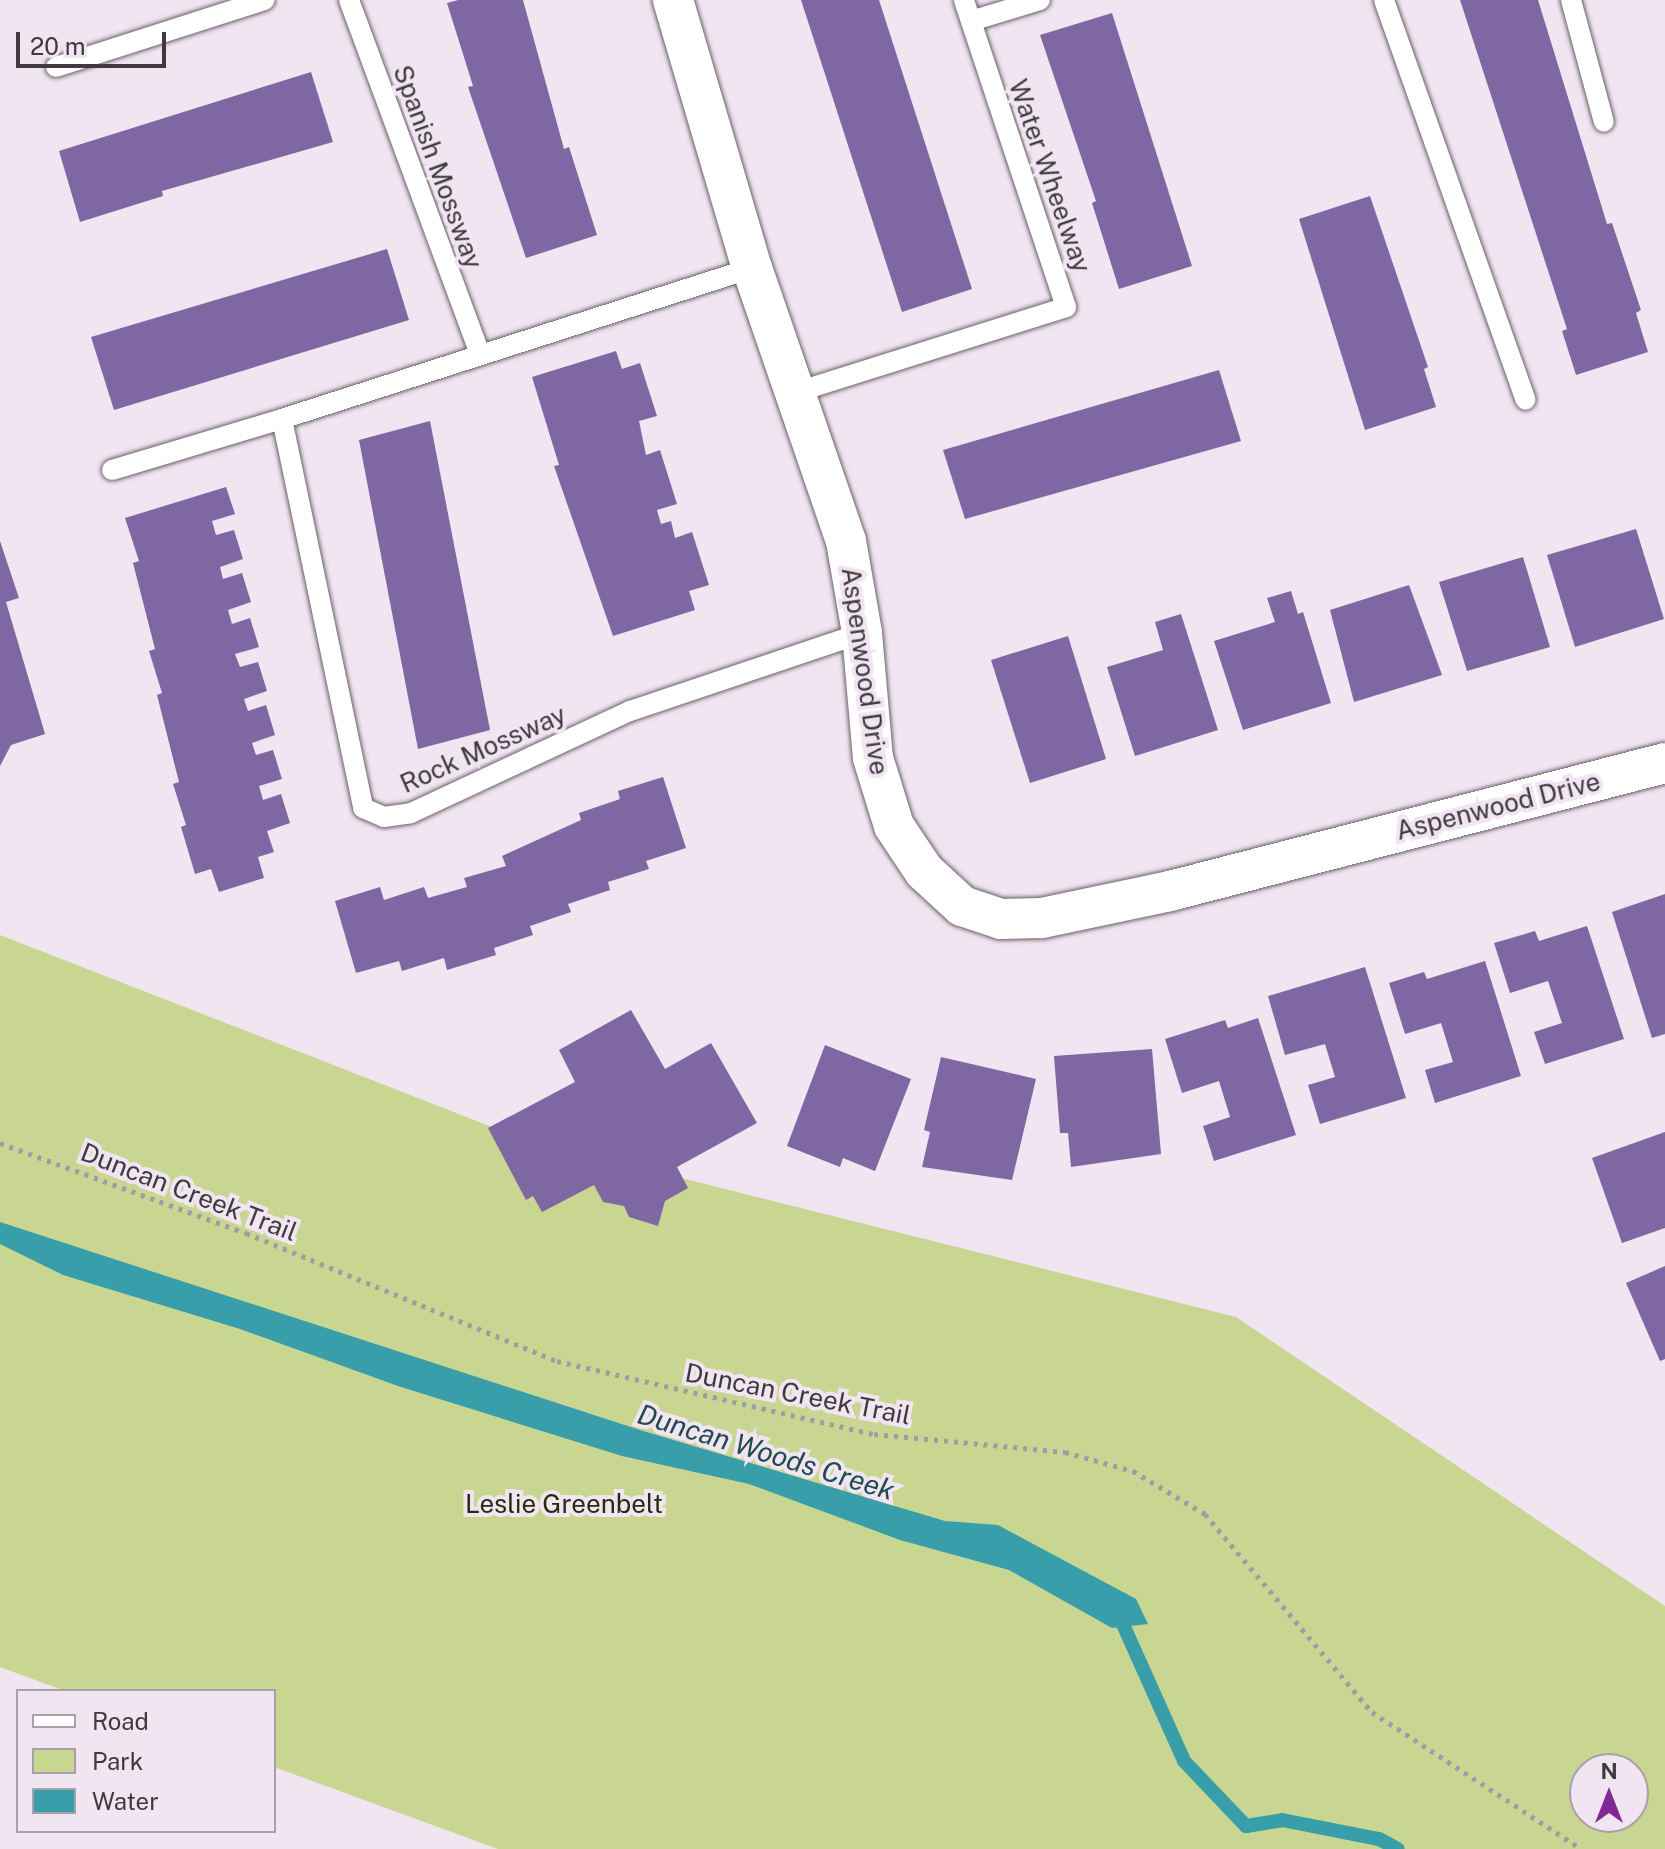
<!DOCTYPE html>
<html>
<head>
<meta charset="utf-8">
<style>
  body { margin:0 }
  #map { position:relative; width:1665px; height:1849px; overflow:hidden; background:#f0e5f1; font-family:"Public Sans",sans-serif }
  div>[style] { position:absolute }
  .green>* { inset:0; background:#c8d692 }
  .water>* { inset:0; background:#389ea9 }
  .stream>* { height:14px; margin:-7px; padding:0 7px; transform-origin:7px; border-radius:7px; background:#389ea9 }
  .building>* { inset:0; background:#7e67a2 }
  .path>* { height:5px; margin-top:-2.5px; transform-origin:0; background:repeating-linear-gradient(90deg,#a39ba3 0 4px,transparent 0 10px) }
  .roads { filter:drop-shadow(0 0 2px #6a606a) drop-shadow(0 0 2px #6a606a) }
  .lane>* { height:20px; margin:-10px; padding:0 10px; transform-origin:10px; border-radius:10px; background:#fff }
  .street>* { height:40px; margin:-20px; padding:0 20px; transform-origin:20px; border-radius:20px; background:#fff }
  span { translate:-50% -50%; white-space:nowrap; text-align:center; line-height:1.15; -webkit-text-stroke:8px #f0e5f1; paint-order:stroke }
  .street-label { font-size:26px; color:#3e3a3e }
  .park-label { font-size:26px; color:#272c0e }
  .water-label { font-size:28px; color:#204c51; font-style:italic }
  .legend { position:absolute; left:16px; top:1689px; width:260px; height:144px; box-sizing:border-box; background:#f0e5f1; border:2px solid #a9a1a9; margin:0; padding:10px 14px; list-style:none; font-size:24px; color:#3e3a3e }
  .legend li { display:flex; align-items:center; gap:16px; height:40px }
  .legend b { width:40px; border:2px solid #a9a1a9 }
  .north { position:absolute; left:1569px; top:1753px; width:80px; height:80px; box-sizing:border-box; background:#f0e5f1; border:2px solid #a9a1a9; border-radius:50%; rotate:0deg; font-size:22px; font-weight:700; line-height:32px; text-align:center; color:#3e3a3e }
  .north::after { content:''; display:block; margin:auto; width:28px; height:36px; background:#842894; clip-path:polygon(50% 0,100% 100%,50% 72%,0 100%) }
  .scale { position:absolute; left:16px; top:32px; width:150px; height:36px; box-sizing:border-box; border:4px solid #3e3a3e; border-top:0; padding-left:10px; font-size:24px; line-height:28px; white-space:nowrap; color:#3e3a3e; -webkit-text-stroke:6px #f0e5f1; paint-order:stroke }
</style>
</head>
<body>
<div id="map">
  <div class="green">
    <i style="clip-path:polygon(evenodd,0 935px,518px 1137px,1236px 1317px,1665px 1606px,1665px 1849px,498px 1849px,274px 1767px,274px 1691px,65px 1691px,0 1667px,0 935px,1585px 1769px,1633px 1769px,1633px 1817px,1585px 1817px,1585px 1769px)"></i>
  </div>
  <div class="water">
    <i style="clip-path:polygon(0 1222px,640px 1430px,945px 1521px,998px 1525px,1136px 1599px,1148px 1624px,1112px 1628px,1009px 1570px,900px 1540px,749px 1484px,622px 1456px,398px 1386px,240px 1329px,63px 1275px,0 1244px)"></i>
  </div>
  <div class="stream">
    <i style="left:1117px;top:1611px;width:164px;rotate:65.9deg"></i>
    <i style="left:1184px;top:1761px;width:90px;rotate:46.4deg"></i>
    <i style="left:1246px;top:1826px;width:36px;rotate:-9deg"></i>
    <i style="left:1282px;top:1820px;width:99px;rotate:11.1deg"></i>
    <i style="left:1379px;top:1839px;width:21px;rotate:28deg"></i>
  </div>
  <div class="building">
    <i style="clip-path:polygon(458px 0,523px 0,564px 149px,569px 147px,597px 235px,526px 258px,468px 87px,473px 86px,447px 3px)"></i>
    <i style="clip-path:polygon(801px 0,879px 0,972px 289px,902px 312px)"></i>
    <i style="clip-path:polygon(1460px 0,1538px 0,1607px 224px,1612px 223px,1641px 310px,1636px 313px,1648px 352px,1576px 375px,1562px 331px,1567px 329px)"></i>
    <i style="clip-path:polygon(1112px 13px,1192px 266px,1119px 289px,1092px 203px,1096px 201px,1040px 35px)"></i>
    <i style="clip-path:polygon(311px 72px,333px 142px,162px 191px,163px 196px,80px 222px,59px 151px)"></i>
    <i style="clip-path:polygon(1370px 196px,1428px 367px,1424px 369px,1436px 407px,1365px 430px,1299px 219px)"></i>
    <i style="clip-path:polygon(387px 249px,409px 320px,114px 410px,91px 337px)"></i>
    <i style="clip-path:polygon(616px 351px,622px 369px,640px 363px,657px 416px,639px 421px,646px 455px,660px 450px,677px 504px,657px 510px,661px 524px,671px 521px,675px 538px,692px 532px,709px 585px,689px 591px,695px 610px,613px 636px,554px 466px,559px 465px,532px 377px)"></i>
    <i style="clip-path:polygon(1219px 370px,1241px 441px,965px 519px,943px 450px)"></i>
    <i style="clip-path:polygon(430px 421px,490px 730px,418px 749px,359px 440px)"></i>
    <i style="clip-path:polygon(226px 487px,235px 514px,212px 521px,216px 535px,234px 530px,243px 559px,220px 567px,223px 579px,242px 573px,251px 602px,228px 610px,232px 624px,250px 618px,259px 647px,235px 654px,240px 667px,258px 662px,267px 691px,244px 699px,248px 711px,266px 705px,275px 735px,252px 743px,256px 755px,273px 750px,282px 779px,259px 786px,263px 800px,281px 794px,290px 823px,267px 831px,274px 852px,258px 857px,264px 878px,219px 892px,211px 869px,195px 874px,181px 827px,186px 825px,173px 784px,179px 782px,157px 695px,162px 693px,149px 651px,155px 649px,133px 563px,139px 561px,125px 518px)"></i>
    <i style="clip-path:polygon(1636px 529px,1664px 619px,1575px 647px,1547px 555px)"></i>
    <i style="clip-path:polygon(0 541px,19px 598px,6px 602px,45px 734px,11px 745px,0 766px)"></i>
    <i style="clip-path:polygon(1523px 557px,1550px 647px,1467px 671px,1439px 582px)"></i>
    <i style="clip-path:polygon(1409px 585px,1442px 675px,1354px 702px,1330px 610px)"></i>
    <i style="clip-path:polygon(1291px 591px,1298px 614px,1303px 612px,1331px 703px,1243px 730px,1214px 641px,1275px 622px,1267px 598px)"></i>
    <i style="clip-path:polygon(1181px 614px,1218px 730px,1135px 756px,1107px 667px,1163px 650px,1155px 622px)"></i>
    <i style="clip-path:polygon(1068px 636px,1106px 759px,1030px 783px,991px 660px)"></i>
    <i style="clip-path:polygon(663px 777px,686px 848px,646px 861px,649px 869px,608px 882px,610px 890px,568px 904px,571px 912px,530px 926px,533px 935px,494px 948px,496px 955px,447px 970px,444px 958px,402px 971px,399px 961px,356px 973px,335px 901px,380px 887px,384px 900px,424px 887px,428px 898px,467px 887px,464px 878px,506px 866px,502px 856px,581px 820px,579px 813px,620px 799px,618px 791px)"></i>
    <i style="clip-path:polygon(1665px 894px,1665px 1034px,1652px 1038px,1612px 912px)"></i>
    <i style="clip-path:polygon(1587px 926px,1624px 1039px,1545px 1064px,1534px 1032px,1562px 1023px,1548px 981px,1510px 993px,1494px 943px,1535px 931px,1539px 941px)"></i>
    <i style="clip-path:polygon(1485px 961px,1521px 1076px,1435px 1103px,1425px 1070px,1453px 1062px,1441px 1023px,1405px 1034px,1389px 983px,1424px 972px,1427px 979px)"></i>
    <i style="clip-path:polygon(1365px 967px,1406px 1098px,1320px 1124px,1308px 1085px,1335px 1077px,1325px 1044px,1285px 1055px,1268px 996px)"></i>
    <i style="clip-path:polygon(631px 1010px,665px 1069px,711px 1043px,757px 1123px,677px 1167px,688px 1188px,665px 1201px,658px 1226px,629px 1217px,624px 1206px,603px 1202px,594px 1185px,542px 1212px,533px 1196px,526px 1200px,488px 1128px,575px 1082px,559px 1050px)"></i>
    <i style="clip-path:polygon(1258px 1018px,1296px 1135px,1214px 1161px,1203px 1126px,1230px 1117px,1219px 1081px,1182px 1093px,1165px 1039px,1225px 1020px,1228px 1028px)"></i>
    <i style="clip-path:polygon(825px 1045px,911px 1079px,875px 1171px,843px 1158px,840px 1167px,787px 1146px)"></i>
    <i style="clip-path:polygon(1152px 1049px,1161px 1154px,1071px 1167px,1068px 1133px,1060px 1133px,1054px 1056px)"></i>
    <i style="clip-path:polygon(941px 1057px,1036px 1079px,1012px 1180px,922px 1167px,930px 1132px,924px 1130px)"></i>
    <i style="clip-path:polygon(1665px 1132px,1665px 1228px,1622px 1243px,1592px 1158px)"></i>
    <i style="clip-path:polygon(1665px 1266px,1665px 1359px,1660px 1361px,1626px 1283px)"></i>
  </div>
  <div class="path">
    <i style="left:0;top:1143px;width:262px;rotate:20.1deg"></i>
    <i style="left:246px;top:1233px;width:336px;rotate:22.4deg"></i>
    <i style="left:557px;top:1361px;width:325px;rotate:13deg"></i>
    <i style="left:874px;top:1434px;width:192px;rotate:5.4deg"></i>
    <i style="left:1065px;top:1452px;width:71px;rotate:15.6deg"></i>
    <i style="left:1133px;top:1471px;width:84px;rotate:30.8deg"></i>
    <i style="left:1205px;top:1514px;width:259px;rotate:49.9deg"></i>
    <i style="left:1372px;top:1712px;width:250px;rotate:33.2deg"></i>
  </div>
  <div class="roads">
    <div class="lane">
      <i style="left:349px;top:0;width:375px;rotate:69.7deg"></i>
      <i style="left:1384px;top:0;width:424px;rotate:70.5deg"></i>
      <i style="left:1571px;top:0;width:126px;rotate:74.9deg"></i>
      <i style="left:971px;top:21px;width:72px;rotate:-16.9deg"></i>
      <i style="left:56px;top:67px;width:219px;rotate:-17.8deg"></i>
      <i style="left:752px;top:268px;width:494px;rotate:162.2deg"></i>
      <i style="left:282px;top:419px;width:397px;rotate:78.2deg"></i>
      <i style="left:363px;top:808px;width:23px;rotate:23deg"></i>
      <i style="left:384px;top:817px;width:27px;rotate:-8deg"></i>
      <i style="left:411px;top:813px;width:242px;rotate:-25deg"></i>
      <i style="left:630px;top:711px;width:245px;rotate:-18.6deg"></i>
      <i style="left:797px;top:392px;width:282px;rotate:-17.5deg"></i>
      <i style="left:1066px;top:307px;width:324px;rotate:-108.4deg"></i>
      <i style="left:112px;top:470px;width:177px;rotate:-16.7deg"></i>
    </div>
    <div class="street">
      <i style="left:673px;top:0;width:279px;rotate:73.6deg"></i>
      <i style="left:752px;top:268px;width:289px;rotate:71deg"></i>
      <i style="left:846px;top:541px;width:93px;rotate:80.1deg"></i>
      <i style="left:862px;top:633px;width:125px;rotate:85deg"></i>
      <i style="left:873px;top:758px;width:71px;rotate:72.8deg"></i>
      <i style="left:894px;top:826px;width:54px;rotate:56.3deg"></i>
      <i style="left:924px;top:871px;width:52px;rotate:42.6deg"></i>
      <i style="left:962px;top:906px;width:41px;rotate:18.4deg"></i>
      <i style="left:1001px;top:919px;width:41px;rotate:-1.4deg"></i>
      <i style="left:1042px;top:918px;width:131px;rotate:-11.9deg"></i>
      <i style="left:1170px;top:891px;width:511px;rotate:-14.5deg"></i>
    </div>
  </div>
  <div class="street-label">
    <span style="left:438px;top:167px;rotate:70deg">Spanish Mossway</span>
    <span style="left:1050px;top:176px;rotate:71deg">Water Wheelway</span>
    <span style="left:865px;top:671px;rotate:82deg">Aspenwood Drive</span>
    <span style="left:483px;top:749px;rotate:-24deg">Rock Mossway</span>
    <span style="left:1498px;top:806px;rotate:-14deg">Aspenwood Drive</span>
    <span style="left:189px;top:1192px;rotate:21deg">Duncan Creek Trail</span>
    <span style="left:798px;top:1394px;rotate:11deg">Duncan Creek Trail</span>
  </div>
  <div class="park-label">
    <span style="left:564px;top:1504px">Leslie Greenbelt</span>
  </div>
  <div class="water-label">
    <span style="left:766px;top:1452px;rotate:17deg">Duncan Woods Creek</span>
  </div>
  <ul class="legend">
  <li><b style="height:10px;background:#fff"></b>Road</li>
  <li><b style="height:22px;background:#c8d692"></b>Park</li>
  <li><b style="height:22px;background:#389ea9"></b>Water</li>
  </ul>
  <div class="north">N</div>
  <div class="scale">20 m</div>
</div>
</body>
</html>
